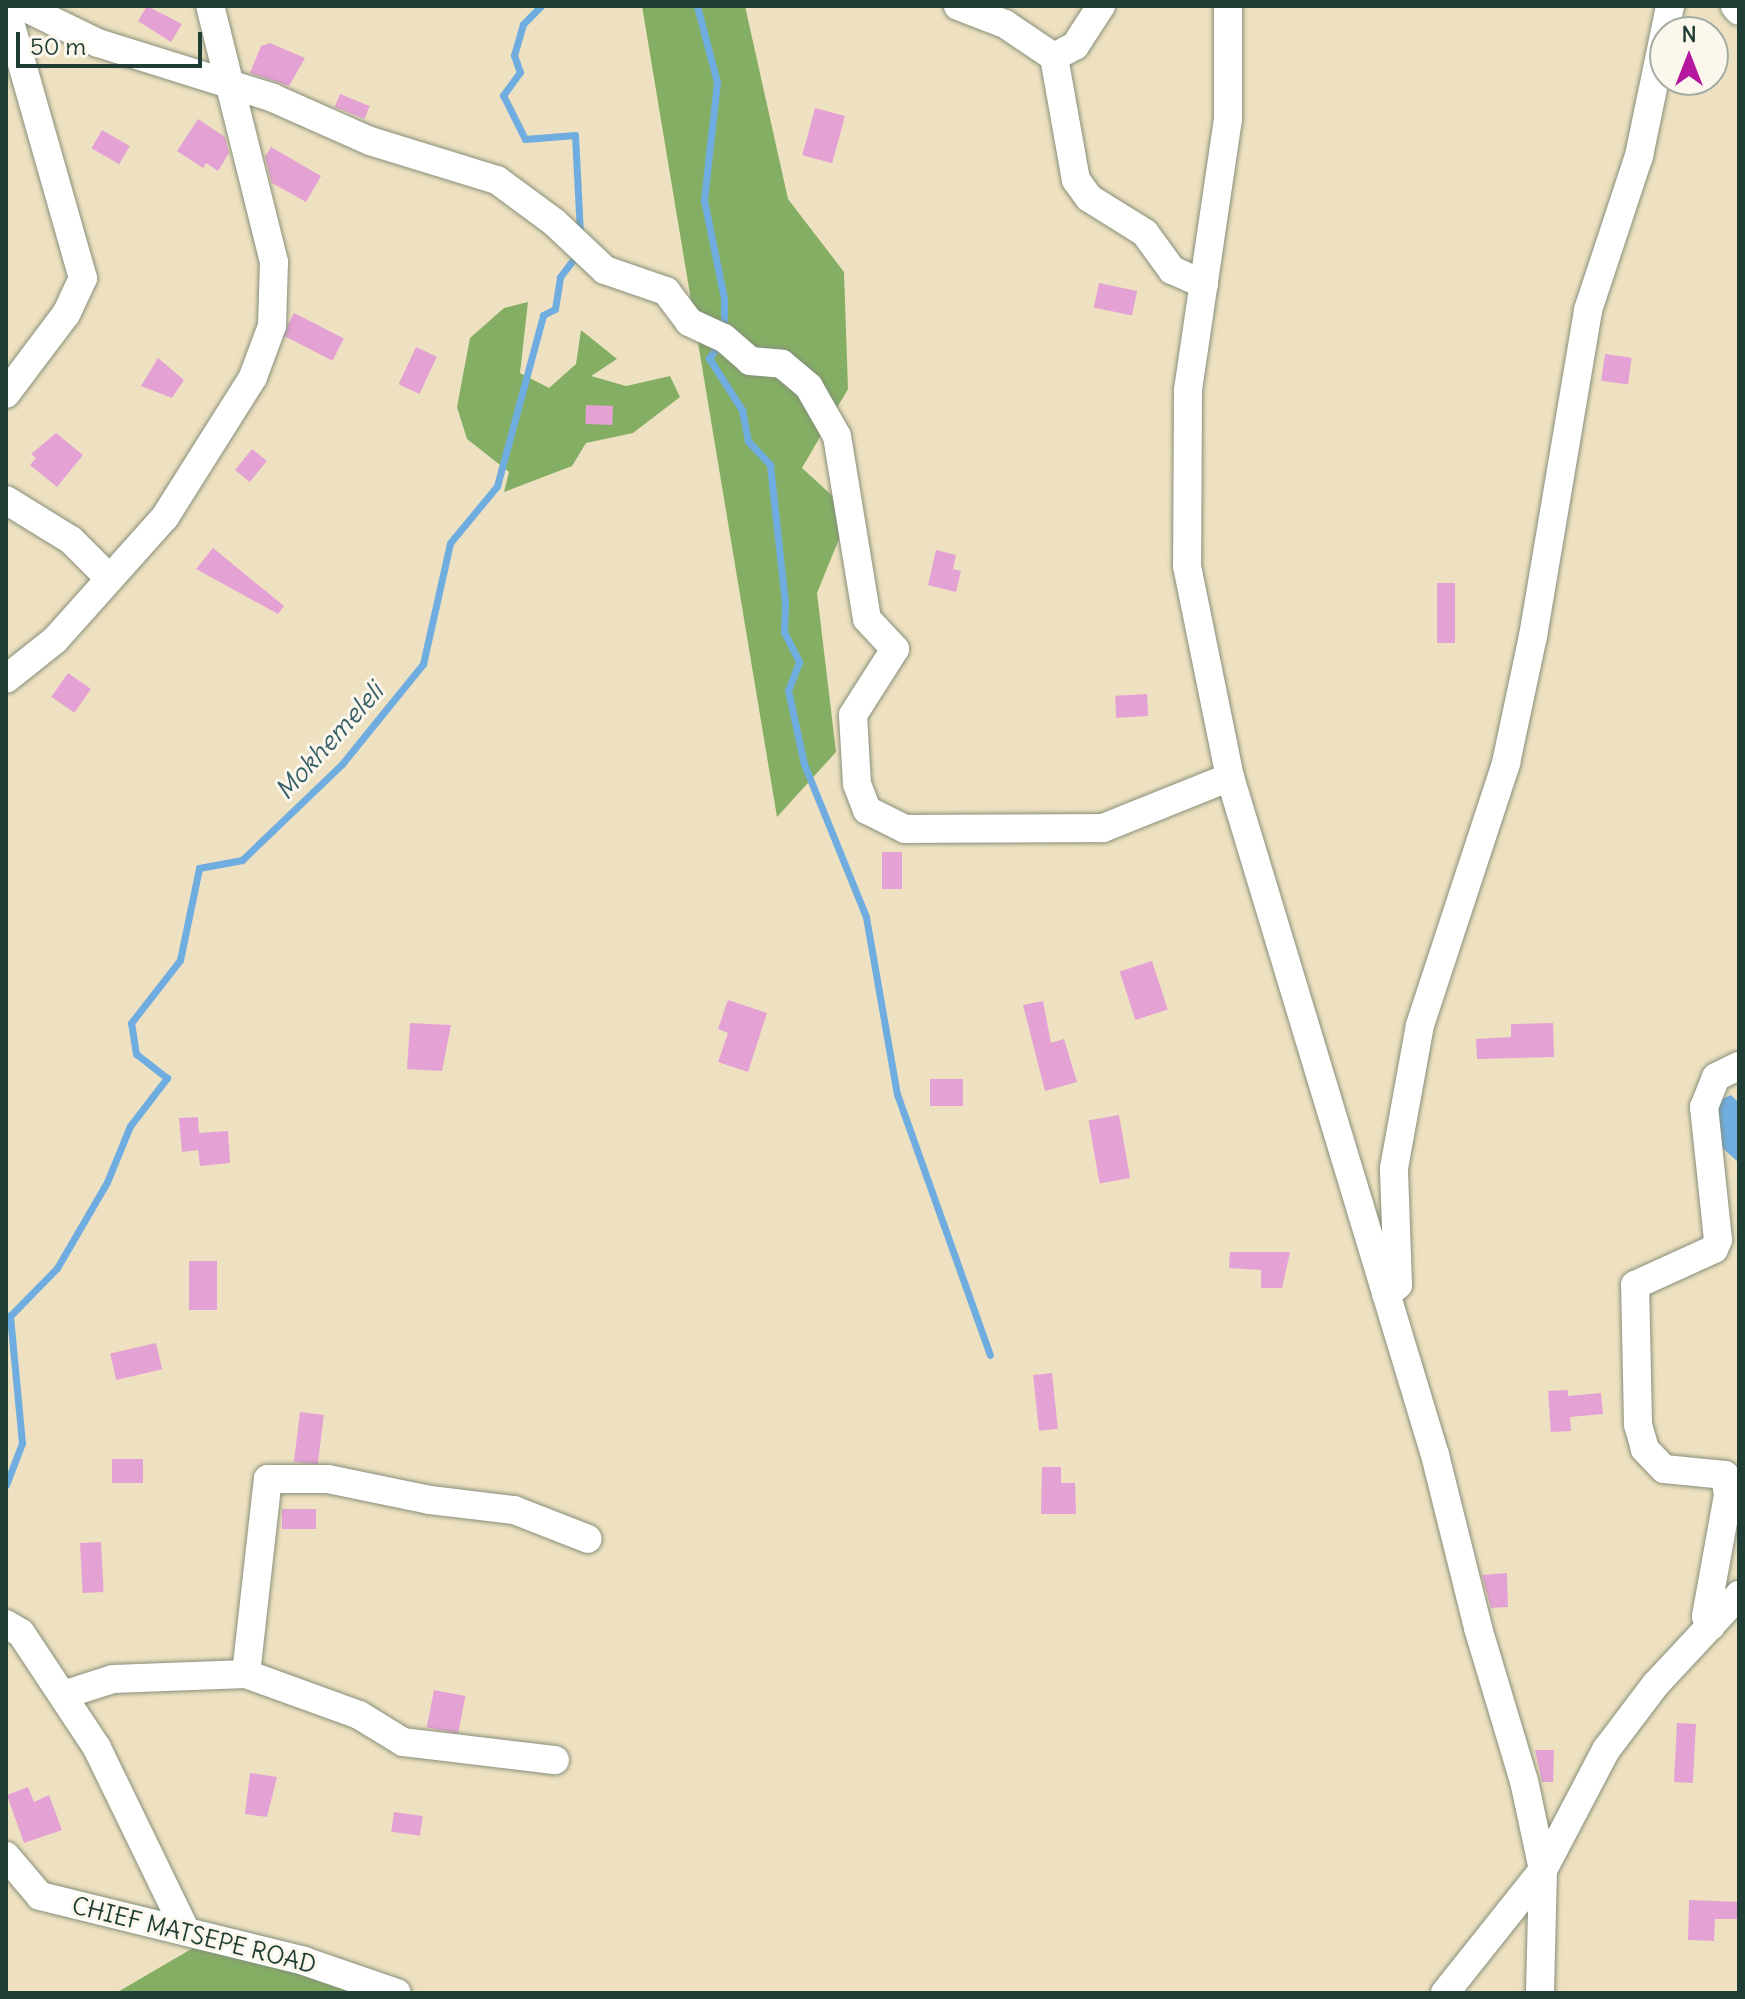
<!DOCTYPE html>
<style>
body{margin:0}
#map{position:relative;width:1745px;height:1999px;overflow:hidden;background:#eee1c1;font-family:Delius,sans-serif}
div>[style]{position:absolute}
[style*='--x']{left:calc(var(--x)*1px);top:calc(var(--y)*1px);width:calc(var(--w)*1px);rotate:calc(var(--a)*1deg)}
.forest>*{inset:0;background:#85ae65}
.water>*{inset:0;background:#6fade1}
.stream>*{height:7px;margin:-3.5px;padding:0 3.5px;transform-origin:3.5px;border-radius:3.5px;background:#6fade1}
.building>*{inset:0;background:#e4a2d4;transform-origin:0 0}
.roads{filter:drop-shadow(0 0 2px #868f7a) drop-shadow(0 0 2px #868f7a)}
.minor>*{height:28px;margin:-14px;padding:0 14px;transform-origin:14px;border-radius:14px;background:#fff}
span{translate:-50% -50%;white-space:nowrap;text-align:center;line-height:1.15;-webkit-text-stroke:6px #fbf7ec;paint-order:stroke}
.street-label{font-size:24px;color:#1f3d34}
.water-label{font-size:26px;color:#375f68;font-style:italic}
.frame{position:absolute;inset:0;border:8px solid #1f3d34;pointer-events:none}
.north{position:absolute;left:1649px;top:16px;width:80px;height:80px;box-sizing:border-box;background:#fbf7ec;border:2px solid #a3ada2;border-radius:50%;rotate:0deg;font-size:22px;font-weight:700;line-height:32px;text-align:center;color:#1f3d34}
.north::after{content:'';display:block;margin:auto;width:28px;height:36px;background:#b5179e;clip-path:polygon(50% 0,100% 100%,50% 72%,0 100%)}
.scale{position:absolute;left:16px;top:32px;width:186px;height:36px;box-sizing:border-box;border:4px solid #1f3d34;border-top:0;padding-left:10px;font-size:24px;line-height:28px;white-space:nowrap;color:#1f3d34;-webkit-text-stroke:6px #fbf7ec;paint-order:stroke}
</style>
<div id="map">
<div class="forest">
<div style="clip-path:polygon(642px 6px,745px 6px,788px 199px,844px 272px,848px 389px,802px 468px,850px 512px,817px 593px,836px 752px,777px 817px)"></div>
<div style="clip-path:polygon(528px 302px,520px 373px,549px 388px,576px 364px,581px 330px,617px 359px,591px 376px,626px 386px,670px 376px,680px 397px,633px 433px,586px 443px,572px 466px,504px 492px,509px 472px,467px 439px,457px 407px,470px 338px,504px 308px)"></div>
<div style="clip-path:polygon(205px 1941px,363px 1993px,116px 1993px)"></div>
</div>
<div class="water">
<div style="clip-path:polygon(1731px 1095px,1739px 1103px,1737px 1161px,1719px 1145px,1715px 1102px)"></div>
</div>
<div class="stream">
<div style="--x:541;--y:6;--w:25;--a:135"></div>
<div style="--x:523;--y:24;--w:32;--a:106"></div>
<div style="--x:514;--y:55;--w:18;--a:71"></div>
<div style="--x:520;--y:72;--w:29;--a:126"></div>
<div style="--x:503;--y:95;--w:49;--a:63.4"></div>
<div style="--x:525;--y:139;--w:50;--a:-4.6"></div>
<div style="--x:575;--y:135;--w:98;--a:87.1"></div>
<div style="--x:697;--y:6;--w:79;--a:75.3"></div>
<div style="--x:717;--y:82;--w:119;--a:96.3"></div>
<div style="--x:704;--y:200;--w:100;--a:78.5"></div>
<div style="--x:724;--y:298;--w:33;--a:90"></div>
<div style="--x:720;--y:343;--w:19;--a:126"></div>
<div style="--x:709;--y:358;--w:62;--a:57.6"></div>
<div style="--x:742;--y:410;--w:32;--a:79"></div>
<div style="--x:748;--y:441;--w:33;--a:47"></div>
<div style="--x:770;--y:465;--w:139;--a:83.8"></div>
<div style="--x:785;--y:603;--w:29;--a:92"></div>
<div style="--x:784;--y:632;--w:34;--a:63"></div>
<div style="--x:799;--y:662;--w:30;--a:111"></div>
<div style="--x:788;--y:690;--w:76;--a:77.8"></div>
<div style="--x:804;--y:764;--w:165;--a:67.9"></div>
<div style="--x:866;--y:917;--w:180;--a:80.1"></div>
<div style="--x:897;--y:1094;--w:277;--a:70.4"></div>
<div style="--x:6;--y:1485;--w:45;--a:-69.1"></div>
<div style="--x:22;--y:1443;--w:128;--a:-95.4"></div>
<div style="--x:10;--y:1316;--w:67;--a:-45.6"></div>
<div style="--x:57;--y:1268;--w:99;--a:-59.8"></div>
<div style="--x:107;--y:1182;--w:61;--a:-67.7"></div>
<div style="--x:130;--y:1126;--w:61;--a:-52.4"></div>
<div style="--x:167;--y:1078;--w:39;--a:-142"></div>
<div style="--x:136;--y:1054;--w:31;--a:-99"></div>
<div style="--x:131;--y:1023;--w:80;--a:-52.1"></div>
<div style="--x:180;--y:960;--w:94;--a:-78.3"></div>
<div style="--x:199;--y:868;--w:44;--a:-10.5"></div>
<div style="--x:242;--y:860;--w:139;--a:-43.8"></div>
<div style="--x:342;--y:764;--w:129;--a:-51"></div>
<div style="--x:423;--y:664;--w:124;--a:-77.4"></div>
<div style="--x:450;--y:543;--w:74;--a:-50.5"></div>
<div style="--x:497;--y:486;--w:177;--a:-74.9"></div>
<div style="--x:543;--y:315;--w:13;--a:-27"></div>
<div style="--x:555;--y:309;--w:32;--a:-81"></div>
<div style="--x:560;--y:277;--w:30;--a:-53"></div>
</div>
<div class="building">
<div style="clip-path:polygon(147px 6px,182px 24px,171px 42px,138px 21px)"></div>
<div style="clip-path:polygon(270px 43px,305px 58px,289px 86px,250px 73px,261px 46px)"></div>
<div style="left:340px;top:94px;width:32px;height:14px;rotate:22deg"></div>
<div style="left:815px;top:108px;width:31px;height:49px;rotate:15deg"></div>
<div style="clip-path:polygon(198px 119px,225px 137px,229px 153px,218px 171px,206px 163px,203px 168px,177px 151px)"></div>
<div style="left:102px;top:130px;width:32px;height:21px;rotate:30deg"></div>
<div style="clip-path:polygon(271px 147px,321px 176px,306px 202px,272px 183px,265px 157px)"></div>
<div style="left:1099px;top:283px;width:39px;height:25px;rotate:12deg"></div>
<div style="left:294px;top:313px;width:56px;height:25px;rotate:27deg"></div>
<div style="left:416px;top:347px;width:23px;height:41px;rotate:25deg"></div>
<div style="left:1605px;top:354px;width:27px;height:27px;rotate:8deg"></div>
<div style="clip-path:polygon(158px 358px,184px 380px,172px 398px,141px 386px)"></div>
<div style="left:586px;top:405px;width:27px;height:19px;rotate:2deg"></div>
<div style="clip-path:polygon(56px 433px,83px 455px,57px 487px,30px 465px,36px 458px,31px 454px)"></div>
<div style="left:252px;top:449px;width:19px;height:27px;rotate:39deg"></div>
<div style="clip-path:polygon(213px 548px,284px 606px,278px 614px,196px 569px)"></div>
<div style="clip-path:polygon(936px 550px,956px 555px,953px 569px,961px 571px,956px 592px,928px 585px)"></div>
<div style="left:1437px;top:583px;width:18px;height:60px"></div>
<div style="left:68px;top:673px;width:28px;height:29px;rotate:35deg"></div>
<div style="left:1147px;top:694px;width:22px;height:32px;rotate:87deg"></div>
<div style="left:882px;top:852px;width:20px;height:37px"></div>
<div style="left:1152px;top:961px;width:51px;height:34px;rotate:72deg"></div>
<div style="clip-path:polygon(728px 1000px,767px 1013px,748px 1072px,718px 1062px,728px 1033px,718px 1029px)"></div>
<div style="clip-path:polygon(1043px 1001px,1051px 1043px,1064px 1039px,1077px 1082px,1045px 1091px,1023px 1005px)"></div>
<div style="clip-path:polygon(410px 1023px,451px 1025px,442px 1071px,407px 1069px)"></div>
<div style="clip-path:polygon(1553px 1023px,1554px 1057px,1477px 1059px,1476px 1039px,1511px 1037px,1511px 1024px)"></div>
<div style="left:930px;top:1079px;width:33px;height:27px"></div>
<div style="left:1119px;top:1115px;width:64px;height:31px;rotate:80deg"></div>
<div style="clip-path:polygon(198px 1117px,199px 1133px,228px 1131px,230px 1163px,200px 1166px,198px 1150px,182px 1152px,179px 1118px)"></div>
<div style="clip-path:polygon(1230px 1252px,1290px 1252px,1282px 1288px,1261px 1288px,1261px 1270px,1229px 1268px)"></div>
<div style="left:189px;top:1261px;width:28px;height:49px"></div>
<div style="left:156px;top:1343px;width:27px;height:47px;rotate:77deg"></div>
<div style="left:1052px;top:1373px;width:56px;height:19px;rotate:84deg"></div>
<div style="clip-path:polygon(1568px 1390px,1568px 1396px,1601px 1393px,1603px 1414px,1570px 1417px,1571px 1431px,1551px 1432px,1548px 1391px)"></div>
<div style="left:300px;top:1412px;width:24px;height:50px;rotate:7deg"></div>
<div style="left:112px;top:1459px;width:31px;height:24px"></div>
<div style="clip-path:polygon(1042px 1467px,1061px 1467px,1061px 1483px,1075px 1483px,1076px 1514px,1041px 1514px)"></div>
<div style="left:282px;top:1509px;width:34px;height:20px"></div>
<div style="left:101px;top:1542px;width:50px;height:21px;rotate:87deg"></div>
<div style="clip-path:polygon(1507px 1573px,1508px 1607px,1491px 1608px,1482px 1575px)"></div>
<div style="left:434px;top:1690px;width:32px;height:38px;rotate:11deg"></div>
<div style="left:1677px;top:1723px;width:19px;height:59px;rotate:3deg"></div>
<div style="clip-path:polygon(1535px 1750px,1554px 1750px,1553px 1782px,1542px 1782px)"></div>
<div style="clip-path:polygon(250px 1773px,277px 1777px,267px 1817px,245px 1814px)"></div>
<div style="clip-path:polygon(28px 1787px,34px 1802px,49px 1795px,62px 1830px,24px 1843px,7px 1795px)"></div>
<div style="left:394px;top:1812px;width:29px;height:20px;rotate:8deg"></div>
<div style="clip-path:polygon(1689px 1900px,1739px 1902px,1739px 1919px,1715px 1919px,1714px 1941px,1688px 1940px)"></div>
</div>
<div class="roads">
<div class="minor">
<div style="--x:22;--y:6;--w:85;--a:26"></div>
<div style="--x:98;--y:43;--w:183;--a:17.4"></div>
<div style="--x:273;--y:98;--w:106;--a:23.9"></div>
<div style="--x:370;--y:141;--w:133;--a:17.1"></div>
<div style="--x:497;--y:180;--w:71;--a:36.4"></div>
<div style="--x:554;--y:222;--w:70;--a:43.3"></div>
<div style="--x:605;--y:270;--w:65;--a:19"></div>
<div style="--x:666;--y:291;--w:39;--a:53"></div>
<div style="--x:689;--y:322;--w:38;--a:25"></div>
<div style="--x:724;--y:338;--w:35;--a:41"></div>
<div style="--x:750;--y:361;--w:32;--a:5"></div>
<div style="--x:782;--y:364;--w:35;--a:40"></div>
<div style="--x:809;--y:387;--w:56;--a:60.3"></div>
<div style="--x:837;--y:436;--w:185;--a:80.7"></div>
<div style="--x:867;--y:619;--w:41;--a:47"></div>
<div style="--x:895;--y:649;--w:78;--a:122.5"></div>
<div style="--x:853;--y:715;--w:69;--a:86.7"></div>
<div style="--x:857;--y:784;--w:28;--a:69"></div>
<div style="--x:867;--y:810;--w:42;--a:26.6"></div>
<div style="--x:905;--y:829;--w:198;--a:-0.3"></div>
<div style="--x:1103;--y:828;--w:137;--a:-21.9"></div>
<div style="--x:958;--y:6;--w:50;--a:21"></div>
<div style="--x:1005;--y:24;--w:59;--a:34"></div>
<div style="--x:1054;--y:57;--w:125;--a:79.9"></div>
<div style="--x:1076;--y:180;--w:22;--a:54"></div>
<div style="--x:1089;--y:198;--w:66;--a:32"></div>
<div style="--x:1145;--y:233;--w:46;--a:53.9"></div>
<div style="--x:1172;--y:270;--w:35;--a:24"></div>
<div style="--x:1228;--y:6;--w:113;--a:90"></div>
<div style="--x:1228;--y:119;--w:275;--a:98.4"></div>
<div style="--x:1188;--y:391;--w:175;--a:90.3"></div>
<div style="--x:1187;--y:566;--w:215;--a:78.5"></div>
<div style="--x:1230;--y:777;--w:708;--a:73.18"></div>
<div style="--x:1435;--y:1455;--w:178;--a:76"></div>
<div style="--x:1478;--y:1628;--w:160;--a:73.3"></div>
<div style="--x:1524;--y:1781;--w:91;--a:77.9"></div>
<div style="--x:1543;--y:1870;--w:123;--a:91.4"></div>
<div style="--x:1735;--y:6;--w:6;--a:51"></div>
<div style="--x:6;--y:8;--w:281;--a:74.1"></div>
<div style="--x:83;--y:278;--w:40;--a:115"></div>
<div style="--x:66;--y:314;--w:100;--a:126.9"></div>
<div style="--x:1054;--y:57;--w:24;--a:-28"></div>
<div style="--x:1075;--y:46;--w:48;--a:-57"></div>
<div style="--x:6;--y:500;--w:76;--a:31.6"></div>
<div style="--x:71;--y:540;--w:52;--a:45"></div>
<div style="--x:6;--y:679;--w:63;--a:-38.5"></div>
<div style="--x:55;--y:640;--w:165;--a:-48.2"></div>
<div style="--x:165;--y:517;--w:165;--a:-57.8"></div>
<div style="--x:253;--y:377;--w:54;--a:-69.6"></div>
<div style="--x:272;--y:326;--w:64;--a:-88.2"></div>
<div style="--x:274;--y:262;--w:264;--a:-104"></div>
<div style="--x:1386;--y:1294;--w:15;--a:-37"></div>
<div style="--x:1398;--y:1285;--w:117;--a:-92"></div>
<div style="--x:1394;--y:1168;--w:145;--a:-79.7"></div>
<div style="--x:1420;--y:1025;--w:276;--a:-71.8"></div>
<div style="--x:1506;--y:763;--w:130;--a:-78"></div>
<div style="--x:1533;--y:636;--w:331;--a:-80.4"></div>
<div style="--x:1588;--y:310;--w:162;--a:-71.7"></div>
<div style="--x:1639;--y:156;--w:153;--a:-78.3"></div>
<div style="--x:6;--y:1624;--w:17;--a:31"></div>
<div style="--x:21;--y:1633;--w:138;--a:56.5"></div>
<div style="--x:97;--y:1748;--w:203;--a:64.1"></div>
<div style="--x:1711;--y:1626;--w:11;--a:-117"></div>
<div style="--x:1706;--y:1616;--w:123;--a:-79.7"></div>
<div style="--x:1728;--y:1495;--w:20;--a:-99"></div>
<div style="--x:1725;--y:1475;--w:61;--a:-174.4"></div>
<div style="--x:1664;--y:1469;--w:28;--a:-134"></div>
<div style="--x:1645;--y:1449;--w:26;--a:-106"></div>
<div style="--x:1638;--y:1424;--w:139;--a:-91.2"></div>
<div style="--x:1635;--y:1285;--w:87;--a:-24.5"></div>
<div style="--x:1714;--y:1249;--w:10;--a:-66"></div>
<div style="--x:1718;--y:1240;--w:134;--a:-96"></div>
<div style="--x:1704;--y:1107;--w:32;--a:-68"></div>
<div style="--x:1716;--y:1077;--w:25;--a:-26"></div>
<div style="--x:246;--y:1674;--w:196;--a:-83.6"></div>
<div style="--x:268;--y:1479;--w:60;--a:0"></div>
<div style="--x:328;--y:1479;--w:104;--a:11.6"></div>
<div style="--x:430;--y:1500;--w:85;--a:6.8"></div>
<div style="--x:514;--y:1510;--w:79;--a:21.4"></div>
<div style="--x:63;--y:1695;--w:52;--a:-17.7"></div>
<div style="--x:113;--y:1679;--w:133;--a:-2.2"></div>
<div style="--x:246;--y:1674;--w:120;--a:19.9"></div>
<div style="--x:359;--y:1715;--w:52;--a:31.5"></div>
<div style="--x:403;--y:1742;--w:153;--a:6.8"></div>
<div style="--x:6;--y:1856;--w:52;--a:49.6"></div>
<div style="--x:40;--y:1896;--w:272;--a:13.8"></div>
<div style="--x:304;--y:1961;--w:98;--a:19"></div>
<div style="--x:1445;--y:1993;--w:157;--a:-51.5"></div>
<div style="--x:1543;--y:1870;--w:136;--a:-62.3"></div>
<div style="--x:1606;--y:1750;--w:83;--a:-52.9"></div>
<div style="--x:1656;--y:1684;--w:122;--a:-47"></div>
</div>
</div>
<div class="street-label">
<span style="left:194px;top:1935px;rotate:14deg">CHIEF MATSEPE ROAD</span>
</div>
<div class="water-label">
<span style="left:329px;top:741px;rotate:-48deg">Mokhemeleli</span>
</div>
<div class="frame"></div>
<div class="north">N</div>
<div class="scale">50 m</div>
</div>
